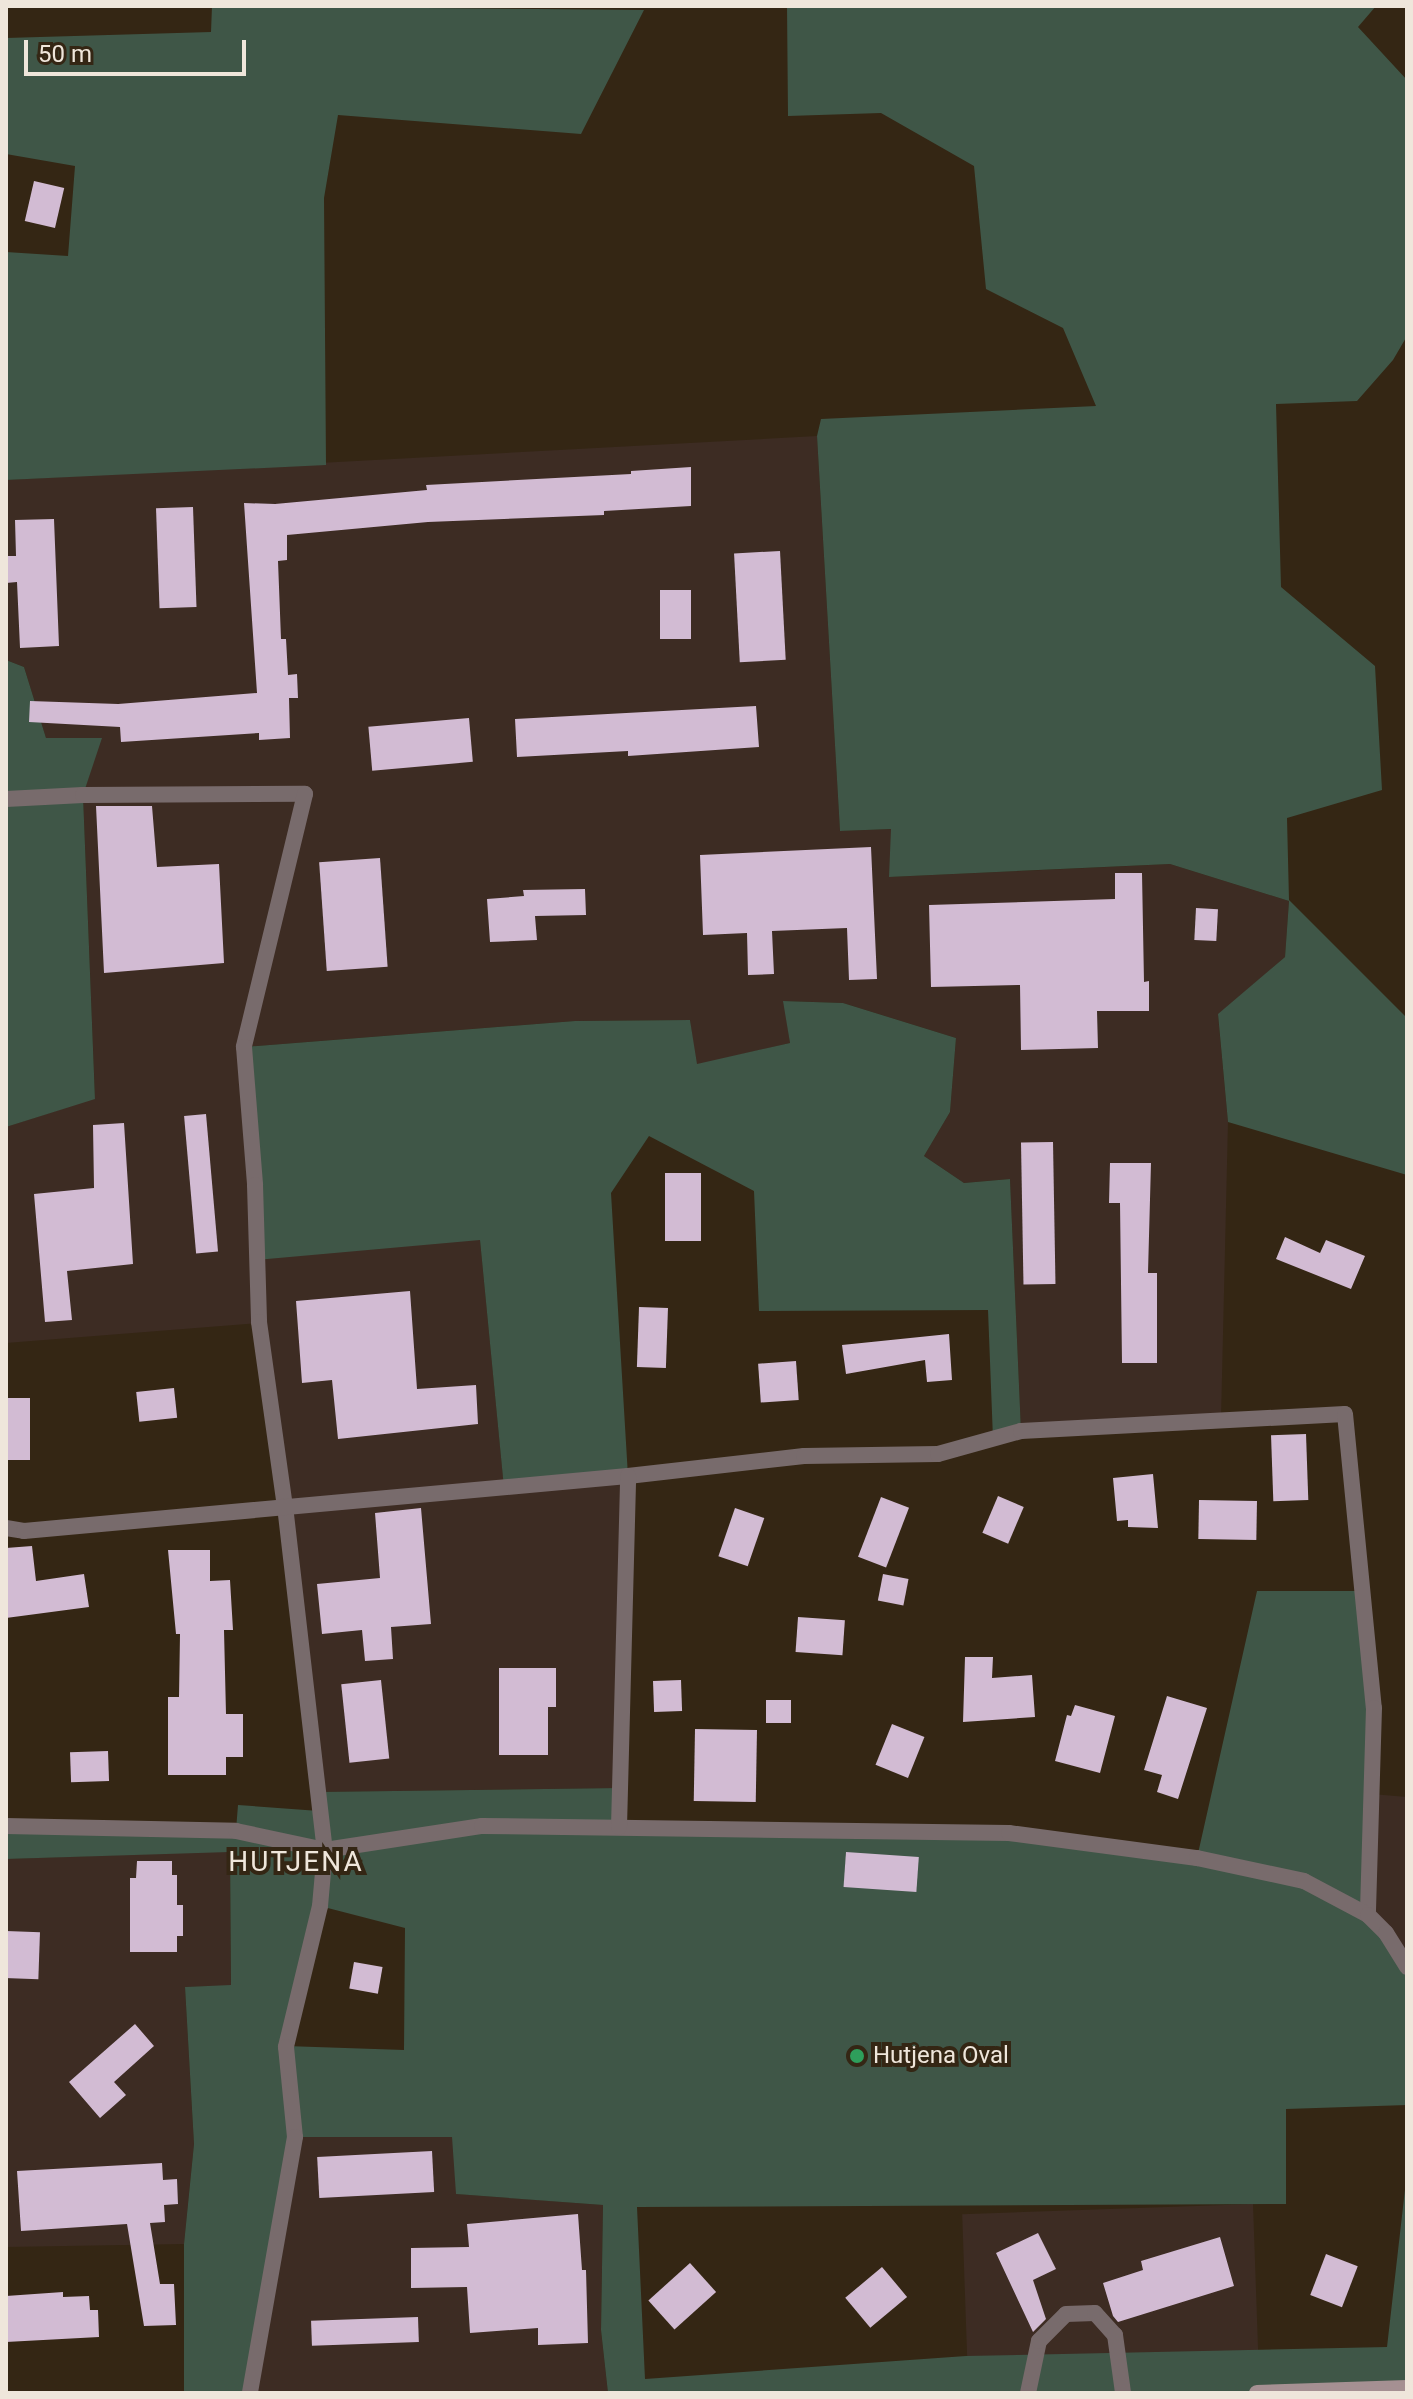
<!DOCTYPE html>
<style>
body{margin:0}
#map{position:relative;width:1413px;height:2399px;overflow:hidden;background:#342614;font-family:Roboto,sans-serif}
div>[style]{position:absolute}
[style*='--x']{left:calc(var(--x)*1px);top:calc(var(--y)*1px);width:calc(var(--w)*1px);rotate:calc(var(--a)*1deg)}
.commercial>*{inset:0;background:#3d2c23;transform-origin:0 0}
.green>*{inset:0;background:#3f5647}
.building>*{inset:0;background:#d2bbd3;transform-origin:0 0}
.service>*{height:16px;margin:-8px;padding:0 8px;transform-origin:8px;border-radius:8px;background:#786b6c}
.minor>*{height:16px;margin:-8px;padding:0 8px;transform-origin:8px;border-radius:8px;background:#786b6c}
.secondary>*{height:16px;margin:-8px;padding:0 8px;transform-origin:8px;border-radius:8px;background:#a59092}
.dots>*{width:22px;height:22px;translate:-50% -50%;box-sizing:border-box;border:4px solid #342614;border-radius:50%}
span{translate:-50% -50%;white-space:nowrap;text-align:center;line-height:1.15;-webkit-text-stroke:8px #342614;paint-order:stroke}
.poi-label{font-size:24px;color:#efe6db}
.left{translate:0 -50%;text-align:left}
.quarter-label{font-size:28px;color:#efe6db;letter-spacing:2px}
.frame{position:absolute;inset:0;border:8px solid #efe6db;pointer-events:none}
.scale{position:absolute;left:24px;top:40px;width:222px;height:36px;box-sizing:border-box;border:4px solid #efe6db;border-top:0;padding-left:10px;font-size:24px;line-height:28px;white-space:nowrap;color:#efe6db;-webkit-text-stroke:6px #342614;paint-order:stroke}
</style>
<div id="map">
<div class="commercial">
<div style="clip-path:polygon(817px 436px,840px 831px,892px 829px,890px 877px,1170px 864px,1289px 901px,1285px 957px,1218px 1015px,1228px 1122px,1221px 1419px,1021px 1431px,1010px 1179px,964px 1183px,924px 1156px,950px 1112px,956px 1038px,843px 1003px,784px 1001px,790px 1043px,696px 1065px,690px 1020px,575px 1021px,244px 1047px,480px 1240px,504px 1487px,628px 1476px,620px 1788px,318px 1792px,259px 1323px,6px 1343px,6px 1127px,95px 1098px,83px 795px,101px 738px,46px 738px,24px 667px,6px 660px,6px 480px)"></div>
<div style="clip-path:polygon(1372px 1794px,1407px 1797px,1407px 1967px,1368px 1915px)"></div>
<div style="clip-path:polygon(230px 1851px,231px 1986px,185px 1987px,194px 2144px,184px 2244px,6px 2247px,6px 1859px)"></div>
<div style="clip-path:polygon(295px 2137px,453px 2137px,457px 2194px,603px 2205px,601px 2330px,608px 2393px,250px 2393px)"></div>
<div style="left:1253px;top:2204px;width:147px;height:291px;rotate:88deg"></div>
</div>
<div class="green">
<div style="clip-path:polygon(212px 6px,644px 10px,581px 134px,338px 115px,324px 198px,326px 465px,6px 480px,6px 252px,68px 256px,75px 166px,6px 154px,6px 38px,211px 32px)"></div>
<div style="clip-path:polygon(787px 6px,1376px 6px,1358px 27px,1407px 80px,1407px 336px,1393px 360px,1357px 401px,1276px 404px,1281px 587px,1375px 666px,1382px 790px,1287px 818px,1289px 900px,1407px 1018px,1407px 1175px,1228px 1122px,1218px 1014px,1285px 957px,1289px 901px,1170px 864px,889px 877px,891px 829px,840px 831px,817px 436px,821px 419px,1096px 406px,1063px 328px,986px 289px,974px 166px,881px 113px,788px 116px)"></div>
<div style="clip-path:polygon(6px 660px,24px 667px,46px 738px,102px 738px,83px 795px,95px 1099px,6px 1127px)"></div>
<div style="clip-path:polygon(783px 1001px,843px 1003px,956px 1038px,950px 1112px,924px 1156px,964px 1183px,1010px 1179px,1021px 1431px,993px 1439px,988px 1310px,759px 1311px,754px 1191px,649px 1136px,611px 1193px,628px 1476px,504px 1488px,480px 1240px,256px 1260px,244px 1047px,575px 1021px,690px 1020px,697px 1064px,790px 1043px)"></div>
<div style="clip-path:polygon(evenodd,1257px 1591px,1363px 1591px,1374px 1708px,1368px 1914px,1407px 1967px,1407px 2105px,1286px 2109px,1286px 2204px,637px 2207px,645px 2379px,966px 2356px,1387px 2347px,1407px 2172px,1407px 2388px,1257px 2393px,608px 2393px,601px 2330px,603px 2205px,456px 2194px,452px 2137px,295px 2137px,250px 2393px,184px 2393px,184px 2244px,194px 2144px,185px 1987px,231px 1985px,230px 1852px,6px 1859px,6px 1826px,236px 1830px,238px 1805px,319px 1811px,318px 1792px,620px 1788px,619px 1827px,1009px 1833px,1197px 1858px,1257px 1591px,320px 1906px,405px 1928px,404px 2050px,286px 2046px,320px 1906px)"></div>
</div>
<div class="building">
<div style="left:34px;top:181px;width:31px;height:41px;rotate:13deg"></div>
<div style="clip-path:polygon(691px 467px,691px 506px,604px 511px,604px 515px,428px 522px,287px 535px,287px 560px,278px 561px,281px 639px,286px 639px,288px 675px,297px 674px,298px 698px,289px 698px,290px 738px,259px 740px,259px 733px,121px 742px,120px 727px,29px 722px,30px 701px,118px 704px,257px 693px,244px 503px,275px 504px,427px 490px,426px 485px,631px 474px,631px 471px)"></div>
<div style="left:193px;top:507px;width:100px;height:37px;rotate:88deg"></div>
<div style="clip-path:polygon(54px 519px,59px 646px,20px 648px,17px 582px,6px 583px,6px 556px,16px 556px,15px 520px)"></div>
<div style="left:780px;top:551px;width:109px;height:46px;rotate:87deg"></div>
<div style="left:660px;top:590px;width:31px;height:49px"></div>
<div style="clip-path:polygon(756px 706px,759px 747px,628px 756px,628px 751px,517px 757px,515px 719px)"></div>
<div style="left:469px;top:718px;width:44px;height:101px;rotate:85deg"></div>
<div style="clip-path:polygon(96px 806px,152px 806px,157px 867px,219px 864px,224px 963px,104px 973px)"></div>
<div style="clip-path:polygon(871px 847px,877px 979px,849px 980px,847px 928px,772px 931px,774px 974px,748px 975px,747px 933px,703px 935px,700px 855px)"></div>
<div style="left:380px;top:858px;width:109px;height:61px;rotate:86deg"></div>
<div style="clip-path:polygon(1115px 873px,1142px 873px,1144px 982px,1149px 981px,1149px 1011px,1097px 1011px,1098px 1048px,1021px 1050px,1020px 985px,931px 987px,929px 905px,1115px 899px)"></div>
<div style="clip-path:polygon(585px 889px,586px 915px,535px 916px,537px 940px,490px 942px,487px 899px,524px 896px,523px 890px)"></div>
<div style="left:1196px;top:908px;width:22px;height:32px;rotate:3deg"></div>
<div style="left:206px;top:1114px;width:138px;height:22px;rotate:85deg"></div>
<div style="clip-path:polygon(124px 1123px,133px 1264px,67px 1271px,72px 1320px,45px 1322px,34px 1194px,94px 1188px,93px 1125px)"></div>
<div style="left:1053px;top:1142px;width:142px;height:32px;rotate:89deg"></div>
<div style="clip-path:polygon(1110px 1163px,1151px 1163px,1148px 1273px,1157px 1273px,1157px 1363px,1122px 1363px,1120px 1203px,1109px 1203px)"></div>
<div style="left:665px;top:1173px;width:36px;height:68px"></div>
<div style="clip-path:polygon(1285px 1237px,1320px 1253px,1326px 1240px,1365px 1256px,1351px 1289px,1276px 1259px)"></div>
<div style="clip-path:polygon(410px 1291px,417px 1389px,476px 1385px,478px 1424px,338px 1439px,332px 1380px,302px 1383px,296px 1301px)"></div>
<div style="left:639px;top:1307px;width:29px;height:60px;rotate:2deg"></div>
<div style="clip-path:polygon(949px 1334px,952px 1380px,927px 1382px,925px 1360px,846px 1374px,842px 1345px)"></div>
<div style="left:796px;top:1361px;width:39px;height:38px;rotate:86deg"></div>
<div style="left:174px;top:1388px;width:30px;height:38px;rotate:84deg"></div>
<div style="left:6px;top:1398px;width:24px;height:62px"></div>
<div style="left:1306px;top:1434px;width:66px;height:35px;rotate:88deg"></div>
<div style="clip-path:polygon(1153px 1474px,1158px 1528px,1128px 1527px,1128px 1520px,1117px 1521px,1113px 1478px)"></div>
<div style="left:998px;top:1496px;width:28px;height:40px;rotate:23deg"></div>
<div style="left:881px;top:1497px;width:30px;height:64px;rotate:21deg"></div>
<div style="left:1199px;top:1500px;width:58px;height:39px;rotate:1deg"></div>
<div style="clip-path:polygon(421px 1508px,431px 1624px,391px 1627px,393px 1659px,365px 1661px,362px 1630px,322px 1634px,317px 1584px,380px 1578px,375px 1513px)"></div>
<div style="left:735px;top:1508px;width:31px;height:51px;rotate:19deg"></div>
<div style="clip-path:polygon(32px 1546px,36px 1581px,84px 1574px,89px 1607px,6px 1618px,6px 1548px)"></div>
<div style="clip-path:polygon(168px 1550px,210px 1550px,210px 1581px,230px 1580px,233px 1630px,224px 1630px,226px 1714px,243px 1714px,243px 1757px,226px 1757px,226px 1775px,168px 1775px,168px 1697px,179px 1697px,180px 1634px,176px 1634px)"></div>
<div style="left:883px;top:1574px;width:26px;height:27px;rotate:11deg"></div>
<div style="left:798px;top:1617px;width:47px;height:35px;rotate:4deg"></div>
<div style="clip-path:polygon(965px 1657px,993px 1657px,992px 1678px,1032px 1675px,1035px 1717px,963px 1722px)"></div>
<div style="clip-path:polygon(499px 1668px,556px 1668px,556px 1707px,548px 1707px,548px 1755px,499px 1755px)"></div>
<div style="left:381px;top:1680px;width:79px;height:40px;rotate:84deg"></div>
<div style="left:681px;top:1680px;width:31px;height:28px;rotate:88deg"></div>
<div style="clip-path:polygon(1167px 1696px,1207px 1708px,1178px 1799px,1157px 1792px,1162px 1775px,1144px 1770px)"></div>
<div style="left:766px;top:1700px;width:25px;height:23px"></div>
<div style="clip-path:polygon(1075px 1705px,1115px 1716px,1100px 1773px,1055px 1761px,1067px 1715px,1071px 1716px)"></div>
<div style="left:892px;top:1724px;width:35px;height:44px;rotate:22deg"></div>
<div style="left:695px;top:1729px;width:62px;height:72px;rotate:1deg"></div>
<div style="left:108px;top:1751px;width:30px;height:38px;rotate:88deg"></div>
<div style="left:846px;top:1852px;width:73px;height:35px;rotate:4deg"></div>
<div style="clip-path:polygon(137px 1861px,172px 1861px,172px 1875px,177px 1875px,177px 1905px,183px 1905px,183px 1936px,177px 1936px,177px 1952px,130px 1952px,130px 1878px,136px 1878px)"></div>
<div style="left:6px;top:1931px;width:34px;height:47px;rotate:2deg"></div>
<div style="left:354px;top:1962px;width:29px;height:27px;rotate:10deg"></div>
<div style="clip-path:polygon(135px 2024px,154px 2046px,114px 2082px,126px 2095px,100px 2118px,69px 2082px)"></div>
<div style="left:432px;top:2151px;width:41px;height:115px;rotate:87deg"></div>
<div style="clip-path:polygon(162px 2163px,163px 2180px,177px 2179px,178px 2204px,164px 2205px,165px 2222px,150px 2223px,160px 2284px,174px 2284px,176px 2325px,144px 2326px,127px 2224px,21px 2231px,17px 2171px)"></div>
<div style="clip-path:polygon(578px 2214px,582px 2270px,586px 2270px,588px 2343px,538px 2345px,538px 2328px,470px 2333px,467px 2287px,411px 2288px,411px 2248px,469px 2247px,467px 2224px)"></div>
<div style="clip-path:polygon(1038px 2233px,1056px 2269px,1033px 2280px,1046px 2319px,1033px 2332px,996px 2253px)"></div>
<div style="clip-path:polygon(1220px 2237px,1234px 2286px,1118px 2322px,1113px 2316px,1103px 2283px,1143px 2270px,1141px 2261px)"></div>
<div style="left:1326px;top:2254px;width:34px;height:44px;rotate:21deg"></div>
<div style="left:690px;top:2263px;width:39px;height:56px;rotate:48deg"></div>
<div style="left:882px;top:2267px;width:39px;height:48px;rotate:50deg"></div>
<div style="clip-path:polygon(63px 2292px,63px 2297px,89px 2296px,90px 2310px,98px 2310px,99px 2337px,6px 2342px,6px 2296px)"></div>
<div style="left:418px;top:2317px;width:25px;height:107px;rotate:88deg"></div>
</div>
<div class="service">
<div style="--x:1028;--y:2393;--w:53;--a:-78.1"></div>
<div style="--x:1039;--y:2341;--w:38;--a:-45"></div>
<div style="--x:1066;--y:2314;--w:29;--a:-2"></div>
<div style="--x:1095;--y:2313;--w:30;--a:48"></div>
<div style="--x:1115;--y:2335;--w:59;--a:82.1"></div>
</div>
<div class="minor">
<div style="--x:6;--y:799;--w:77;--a:-3"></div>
<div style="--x:83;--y:795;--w:222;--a:-0.3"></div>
<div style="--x:305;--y:794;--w:260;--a:103.6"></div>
<div style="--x:244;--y:1047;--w:138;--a:85.4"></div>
<div style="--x:255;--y:1185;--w:137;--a:88.3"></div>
<div style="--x:259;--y:1322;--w:186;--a:82"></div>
<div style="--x:285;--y:1506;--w:346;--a:83.4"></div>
<div style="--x:325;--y:1850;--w:56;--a:95.1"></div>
<div style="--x:320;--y:1906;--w:145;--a:103.6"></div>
<div style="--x:286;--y:2047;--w:90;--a:84.3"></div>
<div style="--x:295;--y:2137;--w:260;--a:100"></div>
<div style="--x:6;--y:1528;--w:18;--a:9"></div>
<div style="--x:24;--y:1531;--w:606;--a:-5.2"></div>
<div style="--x:628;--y:1476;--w:177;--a:-6.5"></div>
<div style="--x:804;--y:1456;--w:134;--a:-0.9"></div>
<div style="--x:938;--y:1454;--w:86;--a:-15.5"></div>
<div style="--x:1021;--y:1431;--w:324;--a:-3"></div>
<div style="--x:1345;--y:1414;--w:295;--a:84.4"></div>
<div style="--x:1374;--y:1708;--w:207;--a:91.7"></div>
<div style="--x:6;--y:1826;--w:230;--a:1.2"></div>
<div style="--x:236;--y:1831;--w:91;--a:12.1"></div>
<div style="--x:325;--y:1850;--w:159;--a:-8.7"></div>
<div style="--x:482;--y:1826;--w:527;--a:0.76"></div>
<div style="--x:1009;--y:1833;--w:190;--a:7.6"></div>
<div style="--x:1197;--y:1858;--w:109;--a:12.1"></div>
<div style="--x:1304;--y:1881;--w:72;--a:28"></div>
<div style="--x:1368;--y:1915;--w:25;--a:45"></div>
<div style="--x:1386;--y:1933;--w:40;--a:58"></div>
<div style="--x:619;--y:1827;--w:351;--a:-88.5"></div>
</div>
<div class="secondary">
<div style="--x:1257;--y:2393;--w:150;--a:-1.9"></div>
</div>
<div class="dots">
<div style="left:857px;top:2056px;background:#2e9e5b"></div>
</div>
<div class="poi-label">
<span class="left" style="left:873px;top:2056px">Hutjena Oval</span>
</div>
<div class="quarter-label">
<span style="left:296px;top:1862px">HUTJENA</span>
</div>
<div class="frame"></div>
<div class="scale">50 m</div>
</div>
